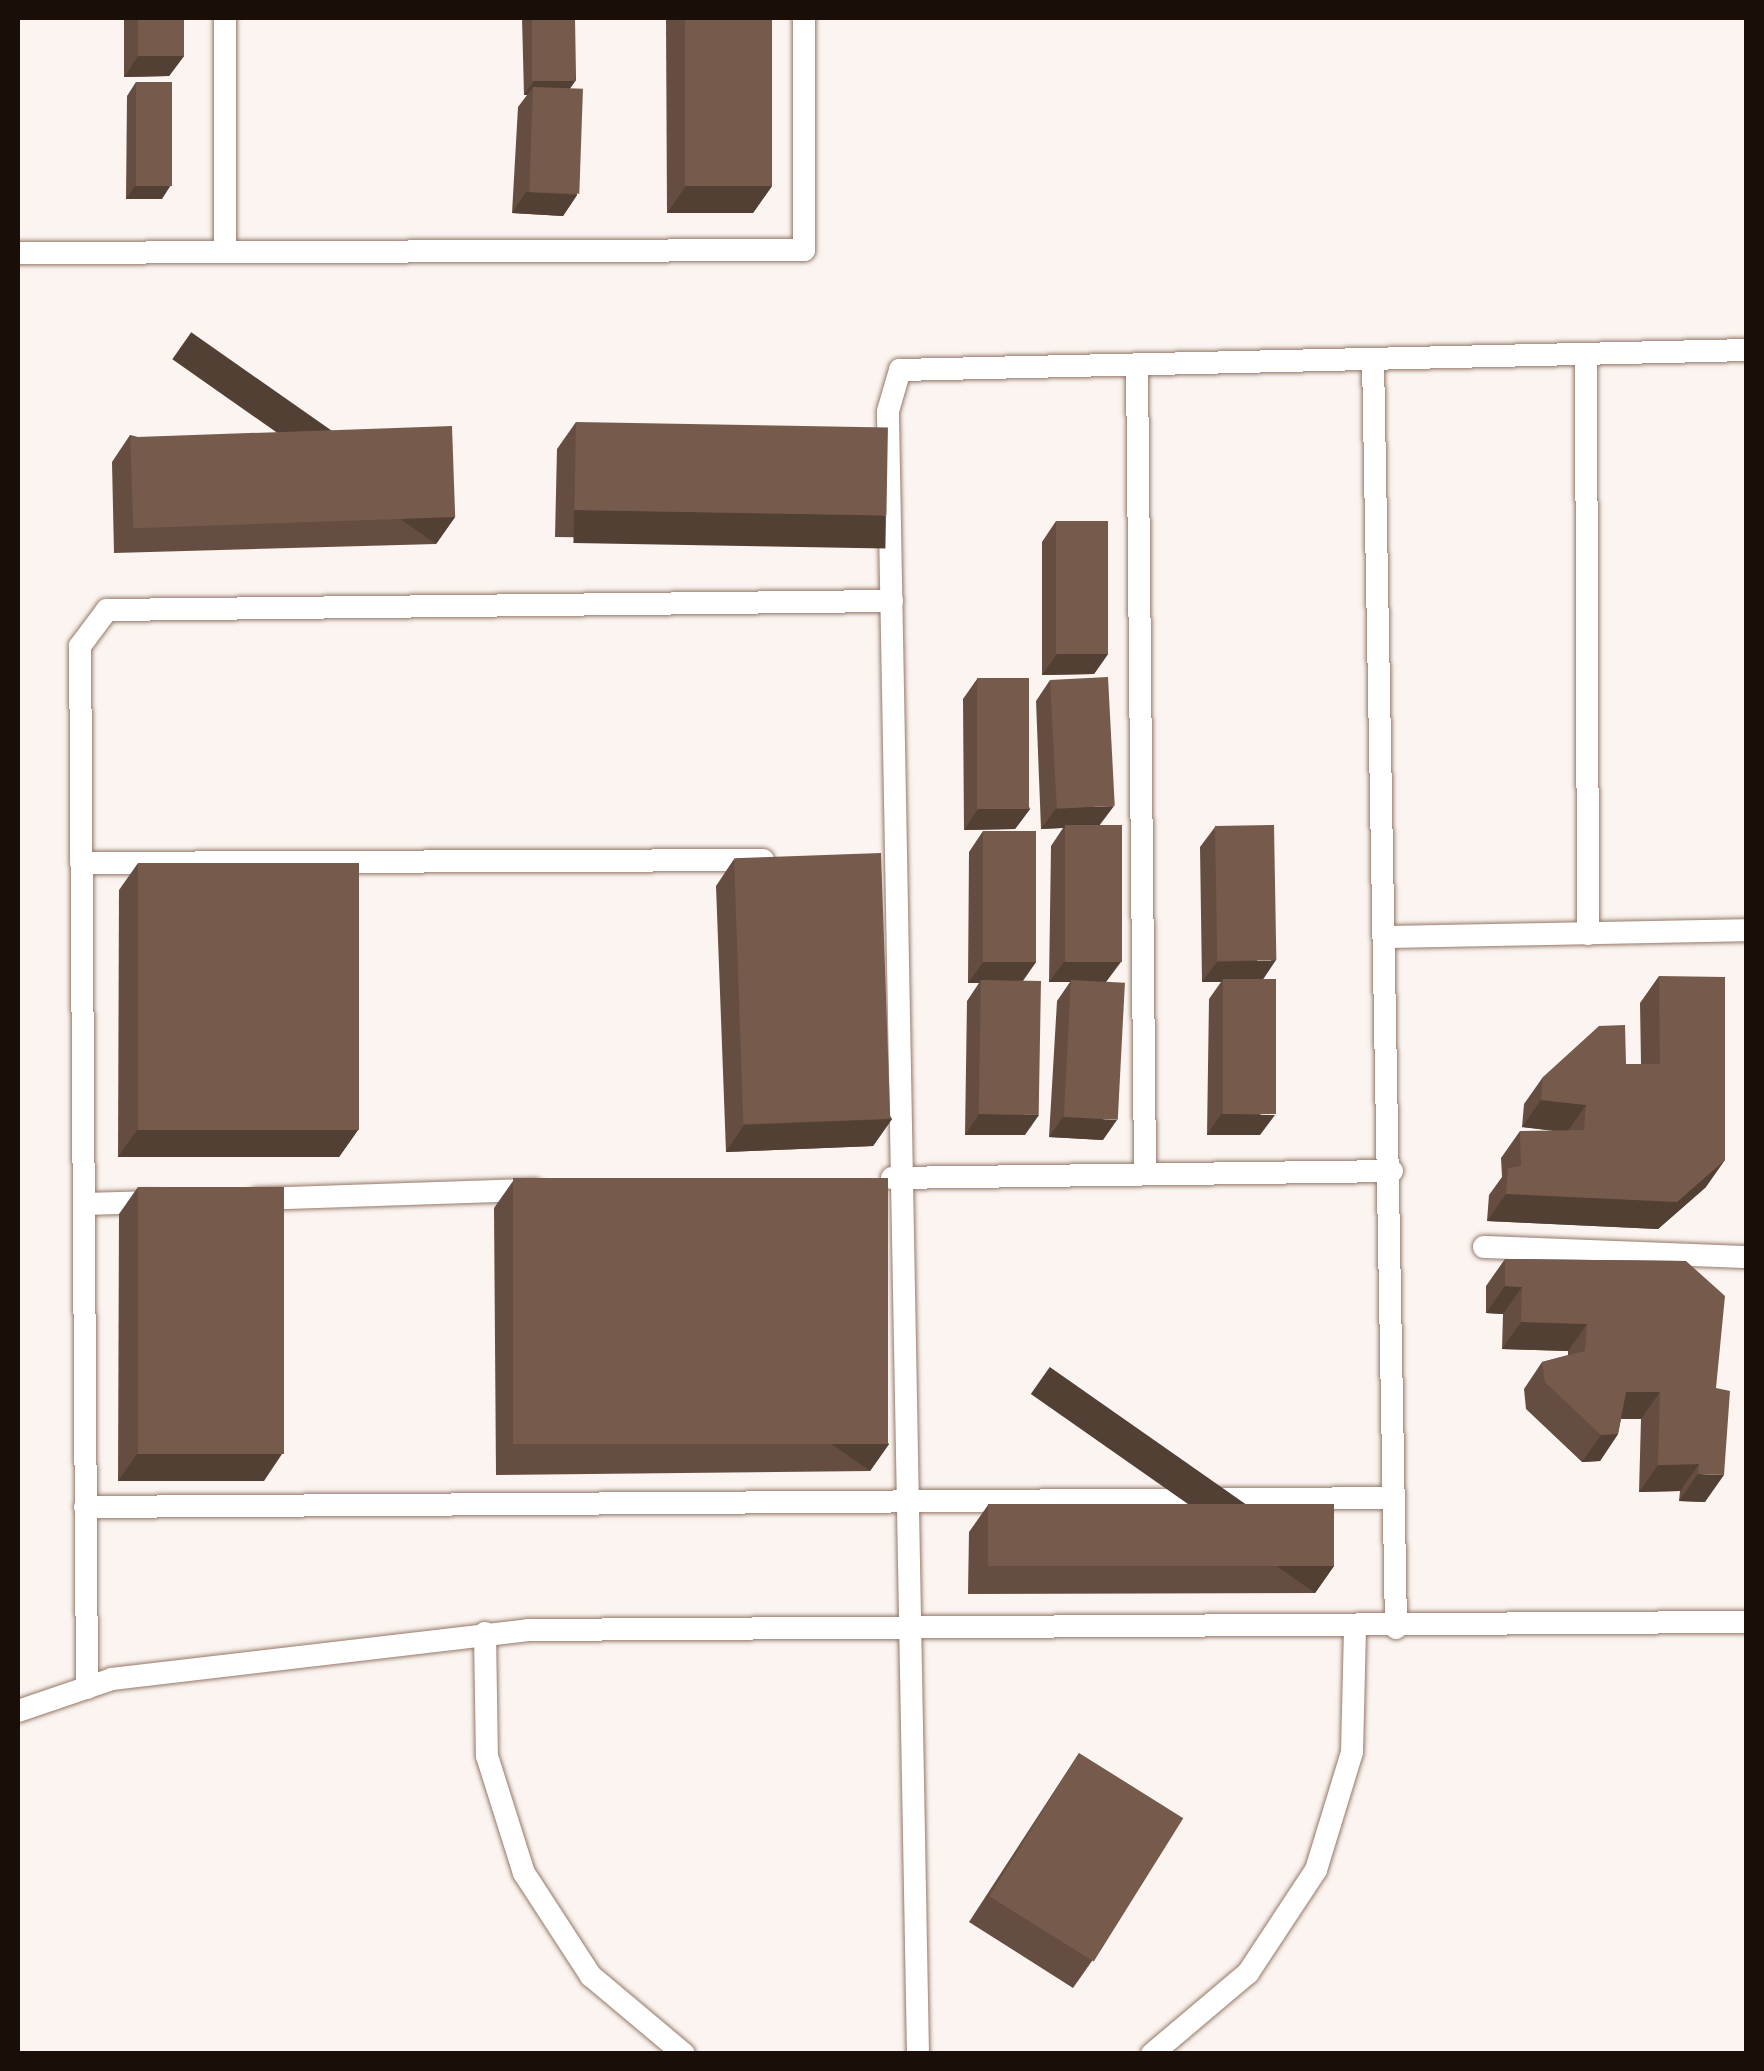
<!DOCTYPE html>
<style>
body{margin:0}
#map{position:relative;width:1764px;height:2071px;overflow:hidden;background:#fbf4f0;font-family:"Titillium Web",sans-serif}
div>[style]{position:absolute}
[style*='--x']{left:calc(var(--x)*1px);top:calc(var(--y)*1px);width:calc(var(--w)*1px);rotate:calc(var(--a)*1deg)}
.roads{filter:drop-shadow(0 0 2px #947868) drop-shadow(0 0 2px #947868)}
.minor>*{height:22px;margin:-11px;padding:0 11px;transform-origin:11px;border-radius:11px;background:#fff}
.wall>*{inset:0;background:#654e41}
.shaded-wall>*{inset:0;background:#534035;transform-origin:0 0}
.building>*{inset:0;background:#765b4c;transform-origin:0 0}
span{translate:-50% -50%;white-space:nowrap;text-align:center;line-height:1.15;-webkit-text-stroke:10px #fff;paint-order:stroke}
.frame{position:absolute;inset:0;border:20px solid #190e08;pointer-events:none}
</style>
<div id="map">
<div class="roads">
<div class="minor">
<div style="--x:225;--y:252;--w:234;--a:-90"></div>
<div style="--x:18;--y:253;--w:786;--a:-0.22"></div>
<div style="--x:804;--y:250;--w:232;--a:-90"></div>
<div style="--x:1586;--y:354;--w:580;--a:89.8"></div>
<div style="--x:1373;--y:359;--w:1269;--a:88.96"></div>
<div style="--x:1137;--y:365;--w:809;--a:89.43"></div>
<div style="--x:81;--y:863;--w:682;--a:-0.25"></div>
<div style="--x:1386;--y:937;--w:360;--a:-1.1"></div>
<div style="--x:892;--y:1178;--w:500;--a:-0.8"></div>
<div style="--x:257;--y:1199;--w:278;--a:-1.9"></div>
<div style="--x:84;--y:1204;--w:71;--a:-1.6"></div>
<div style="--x:1484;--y:1247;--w:262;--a:2.2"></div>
<div style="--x:85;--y:1507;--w:1309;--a:-0.39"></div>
<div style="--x:485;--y:1633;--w:123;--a:89.1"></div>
<div style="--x:487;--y:1756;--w:123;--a:72.5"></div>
<div style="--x:524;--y:1873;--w:123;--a:57"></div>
<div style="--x:591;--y:1976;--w:121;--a:40"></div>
<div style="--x:87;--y:1688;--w:1042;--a:-90.38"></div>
<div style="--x:80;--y:646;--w:45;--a:-53.1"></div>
<div style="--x:107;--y:610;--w:785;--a:-0.66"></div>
<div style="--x:18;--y:1711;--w:99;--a:-18.8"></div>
<div style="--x:112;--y:1679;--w:419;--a:-6.7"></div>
<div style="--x:528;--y:1630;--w:1218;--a:-0.38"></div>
<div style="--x:918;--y:2054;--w:1643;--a:-91.05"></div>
<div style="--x:888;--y:411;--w:43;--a:-73.7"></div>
<div style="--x:900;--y:370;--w:846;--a:-1.35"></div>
<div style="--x:1152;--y:2054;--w:126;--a:-40.2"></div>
<div style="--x:1248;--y:1973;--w:123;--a:-56.6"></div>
<div style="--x:1316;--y:1870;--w:123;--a:-73"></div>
<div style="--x:1352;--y:1752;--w:123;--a:-88.6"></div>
</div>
</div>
<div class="wall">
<div style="clip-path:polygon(124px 18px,184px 18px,184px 56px,169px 76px,124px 77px)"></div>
<div style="clip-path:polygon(522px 18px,575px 18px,576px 80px,570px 88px,577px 195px,563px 216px,512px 213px,518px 107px,527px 95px,524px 95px)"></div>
<div style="clip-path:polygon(666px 18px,772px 18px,772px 186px,753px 213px,667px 213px)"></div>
<div style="clip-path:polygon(136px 82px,162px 199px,126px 199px,127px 96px)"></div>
<div style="clip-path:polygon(576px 422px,886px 514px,867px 541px,555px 537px,557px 449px)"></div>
<div style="clip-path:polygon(130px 435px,455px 517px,436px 544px,114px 553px,112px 462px)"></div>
<div style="clip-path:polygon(1056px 521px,1108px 654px,1094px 674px,1042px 675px,1042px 542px)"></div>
<div style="clip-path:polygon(977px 679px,1030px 809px,1015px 829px,964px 830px,963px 699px)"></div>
<div style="clip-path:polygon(1050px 680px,1100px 825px,1106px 982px,1103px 1140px,1049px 1137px,1057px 1001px,1070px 982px,1049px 982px,1051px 846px,1063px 828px,1041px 829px,1036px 701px)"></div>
<div style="clip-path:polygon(1215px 827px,1263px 979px,1260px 1135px,1207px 1135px,1209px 999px,1221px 982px,1202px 982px,1200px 847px)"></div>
<div style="clip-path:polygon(983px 831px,1036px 962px,1023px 981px,1025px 1135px,965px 1135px,967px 1001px,979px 983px,968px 983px,969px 852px)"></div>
<div style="clip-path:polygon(734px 859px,892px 1119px,873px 1146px,726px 1152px,716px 886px)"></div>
<div style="clip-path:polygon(138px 863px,358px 1130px,339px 1157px,118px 1157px,119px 890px)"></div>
<div style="clip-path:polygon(1659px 976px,1706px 1187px,1658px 1229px,1487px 1221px,1489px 1195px,1502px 1177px,1501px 1158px,1520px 1131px,1554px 1131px,1522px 1127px,1524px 1104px,1543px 1077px,1626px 1064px,1641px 1064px,1640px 1003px)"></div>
<div style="clip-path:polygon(513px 1181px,889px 1444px,870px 1471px,496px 1475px,494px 1208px)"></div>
<div style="clip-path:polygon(138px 1187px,264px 1481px,118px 1481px,119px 1214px)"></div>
<div style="clip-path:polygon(1505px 1259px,1686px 1261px,1705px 1502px,1679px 1501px,1680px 1491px,1639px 1492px,1641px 1419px,1621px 1419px,1618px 1434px,1600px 1461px,1582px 1462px,1526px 1409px,1524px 1389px,1542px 1362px,1568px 1355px,1568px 1351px,1502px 1349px,1503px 1314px,1486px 1313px,1486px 1286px)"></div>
<div style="clip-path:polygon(988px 1505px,1334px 1566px,1315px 1593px,968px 1594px,969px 1532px)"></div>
<div style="clip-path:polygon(1079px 1753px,1092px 1961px,1073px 1988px,969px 1922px)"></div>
</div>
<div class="shaded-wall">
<div style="clip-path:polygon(138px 56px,184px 56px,169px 76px,124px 77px)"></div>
<div style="clip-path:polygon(576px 80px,566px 94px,533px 87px,527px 95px,524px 95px,534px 81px)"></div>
<div style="clip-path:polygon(171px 185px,162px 199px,126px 199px,135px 186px)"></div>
<div style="clip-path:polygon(686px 186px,772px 186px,753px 213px,667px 213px)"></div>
<div style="clip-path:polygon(526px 192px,577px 195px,563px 216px,512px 213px)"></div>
<div style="left:574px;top:510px;width:312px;height:33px;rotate:1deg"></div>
<div style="left:455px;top:517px;width:33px;height:322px;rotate:125deg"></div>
<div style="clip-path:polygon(1057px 654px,1108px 654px,1094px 674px,1042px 675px)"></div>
<div style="clip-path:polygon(1114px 806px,1099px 826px,1041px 829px,1056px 808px)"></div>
<div style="clip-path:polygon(978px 809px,1030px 809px,1015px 829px,964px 830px)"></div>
<div style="clip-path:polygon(1276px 960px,1262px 981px,1223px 979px,1221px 982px,1202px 982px,1217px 962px)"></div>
<div style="clip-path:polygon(983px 962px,1036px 962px,1021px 982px,981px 980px,979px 983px,968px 983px)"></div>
<div style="clip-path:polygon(1064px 962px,1121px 962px,1106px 982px,1049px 982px)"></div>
<div style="clip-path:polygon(1541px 1100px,1586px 1105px,1567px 1132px,1522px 1127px)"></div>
<div style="clip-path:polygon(979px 1114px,1039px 1115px,1025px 1135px,965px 1135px)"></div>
<div style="clip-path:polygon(1221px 1114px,1275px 1115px,1260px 1135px,1207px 1135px)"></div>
<div style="clip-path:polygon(1063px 1117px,1117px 1120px,1103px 1140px,1049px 1137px)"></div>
<div style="clip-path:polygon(892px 1119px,873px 1146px,726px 1152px,744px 1125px)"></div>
<div style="clip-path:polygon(137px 1130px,358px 1130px,339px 1157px,118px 1157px)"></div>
<div style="clip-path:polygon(1725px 1160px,1706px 1187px,1658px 1229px,1487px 1221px,1506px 1194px)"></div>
<div style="clip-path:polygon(1505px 1286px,1522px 1287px,1503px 1314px,1486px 1313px)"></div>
<div style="clip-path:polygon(1521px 1322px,1587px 1324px,1568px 1351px,1502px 1349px)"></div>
<div style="clip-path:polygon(1626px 1392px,1660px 1392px,1641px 1419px,1607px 1419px)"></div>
<div style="clip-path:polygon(1618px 1434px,1600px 1461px,1582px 1462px,1601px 1435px)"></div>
<div style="left:889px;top:1444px;width:33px;height:375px;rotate:125deg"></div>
<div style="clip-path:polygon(137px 1454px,282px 1454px,264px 1481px,118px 1481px)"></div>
<div style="clip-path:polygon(1699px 1464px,1680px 1491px,1639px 1492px,1658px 1465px)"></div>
<div style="clip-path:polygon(1698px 1474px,1724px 1475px,1705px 1502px,1679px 1501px)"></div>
<div style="left:1334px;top:1566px;width:33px;height:347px;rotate:125deg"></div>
</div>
<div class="building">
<div style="left:138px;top:18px;width:46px;height:38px"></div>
<div style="left:532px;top:18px;width:43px;height:63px"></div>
<div style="left:685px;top:18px;width:87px;height:168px"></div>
<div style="left:136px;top:82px;width:36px;height:104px"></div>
<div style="left:533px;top:87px;width:50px;height:105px;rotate:2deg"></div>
<div style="left:576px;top:422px;width:312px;height:88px;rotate:1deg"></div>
<div style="left:452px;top:426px;width:91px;height:322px;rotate:88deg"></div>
<div style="left:1056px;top:521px;width:52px;height:133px"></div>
<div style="left:1108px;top:677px;width:129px;height:58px;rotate:87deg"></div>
<div style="left:1029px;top:678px;width:131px;height:52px;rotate:90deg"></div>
<div style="left:1065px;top:825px;width:57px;height:137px"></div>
<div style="left:1274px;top:825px;width:135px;height:59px;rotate:89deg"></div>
<div style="left:983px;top:831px;width:53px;height:131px"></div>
<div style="left:881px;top:853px;width:266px;height:147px;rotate:88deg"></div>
<div style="left:138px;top:863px;width:221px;height:267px"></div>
<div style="clip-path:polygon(1659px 976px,1725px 977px,1725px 1160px,1677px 1202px,1506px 1194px,1508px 1168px,1521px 1166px,1520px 1131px,1584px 1130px,1586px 1105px,1541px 1100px,1543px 1077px,1599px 1026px,1625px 1025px,1626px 1064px,1660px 1064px)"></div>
<div style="left:1223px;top:979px;width:53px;height:135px"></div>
<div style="left:981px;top:980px;width:60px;height:134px;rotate:1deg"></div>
<div style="left:1071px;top:980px;width:54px;height:137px;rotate:3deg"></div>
<div style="left:888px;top:1178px;width:266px;height:375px;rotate:90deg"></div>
<div style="left:138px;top:1187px;width:146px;height:267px"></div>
<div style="clip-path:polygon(1505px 1259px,1686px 1261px,1725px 1296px,1716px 1388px,1730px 1391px,1724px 1475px,1698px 1474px,1699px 1464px,1658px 1465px,1660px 1392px,1626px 1392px,1618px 1434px,1601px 1435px,1545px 1382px,1542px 1362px,1585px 1351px,1587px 1324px,1521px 1322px,1522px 1287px,1505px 1286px)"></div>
<div style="left:1334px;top:1504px;width:62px;height:346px;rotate:90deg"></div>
<div style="left:1079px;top:1753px;width:123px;height:169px;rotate:32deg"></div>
</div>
<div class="frame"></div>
</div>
